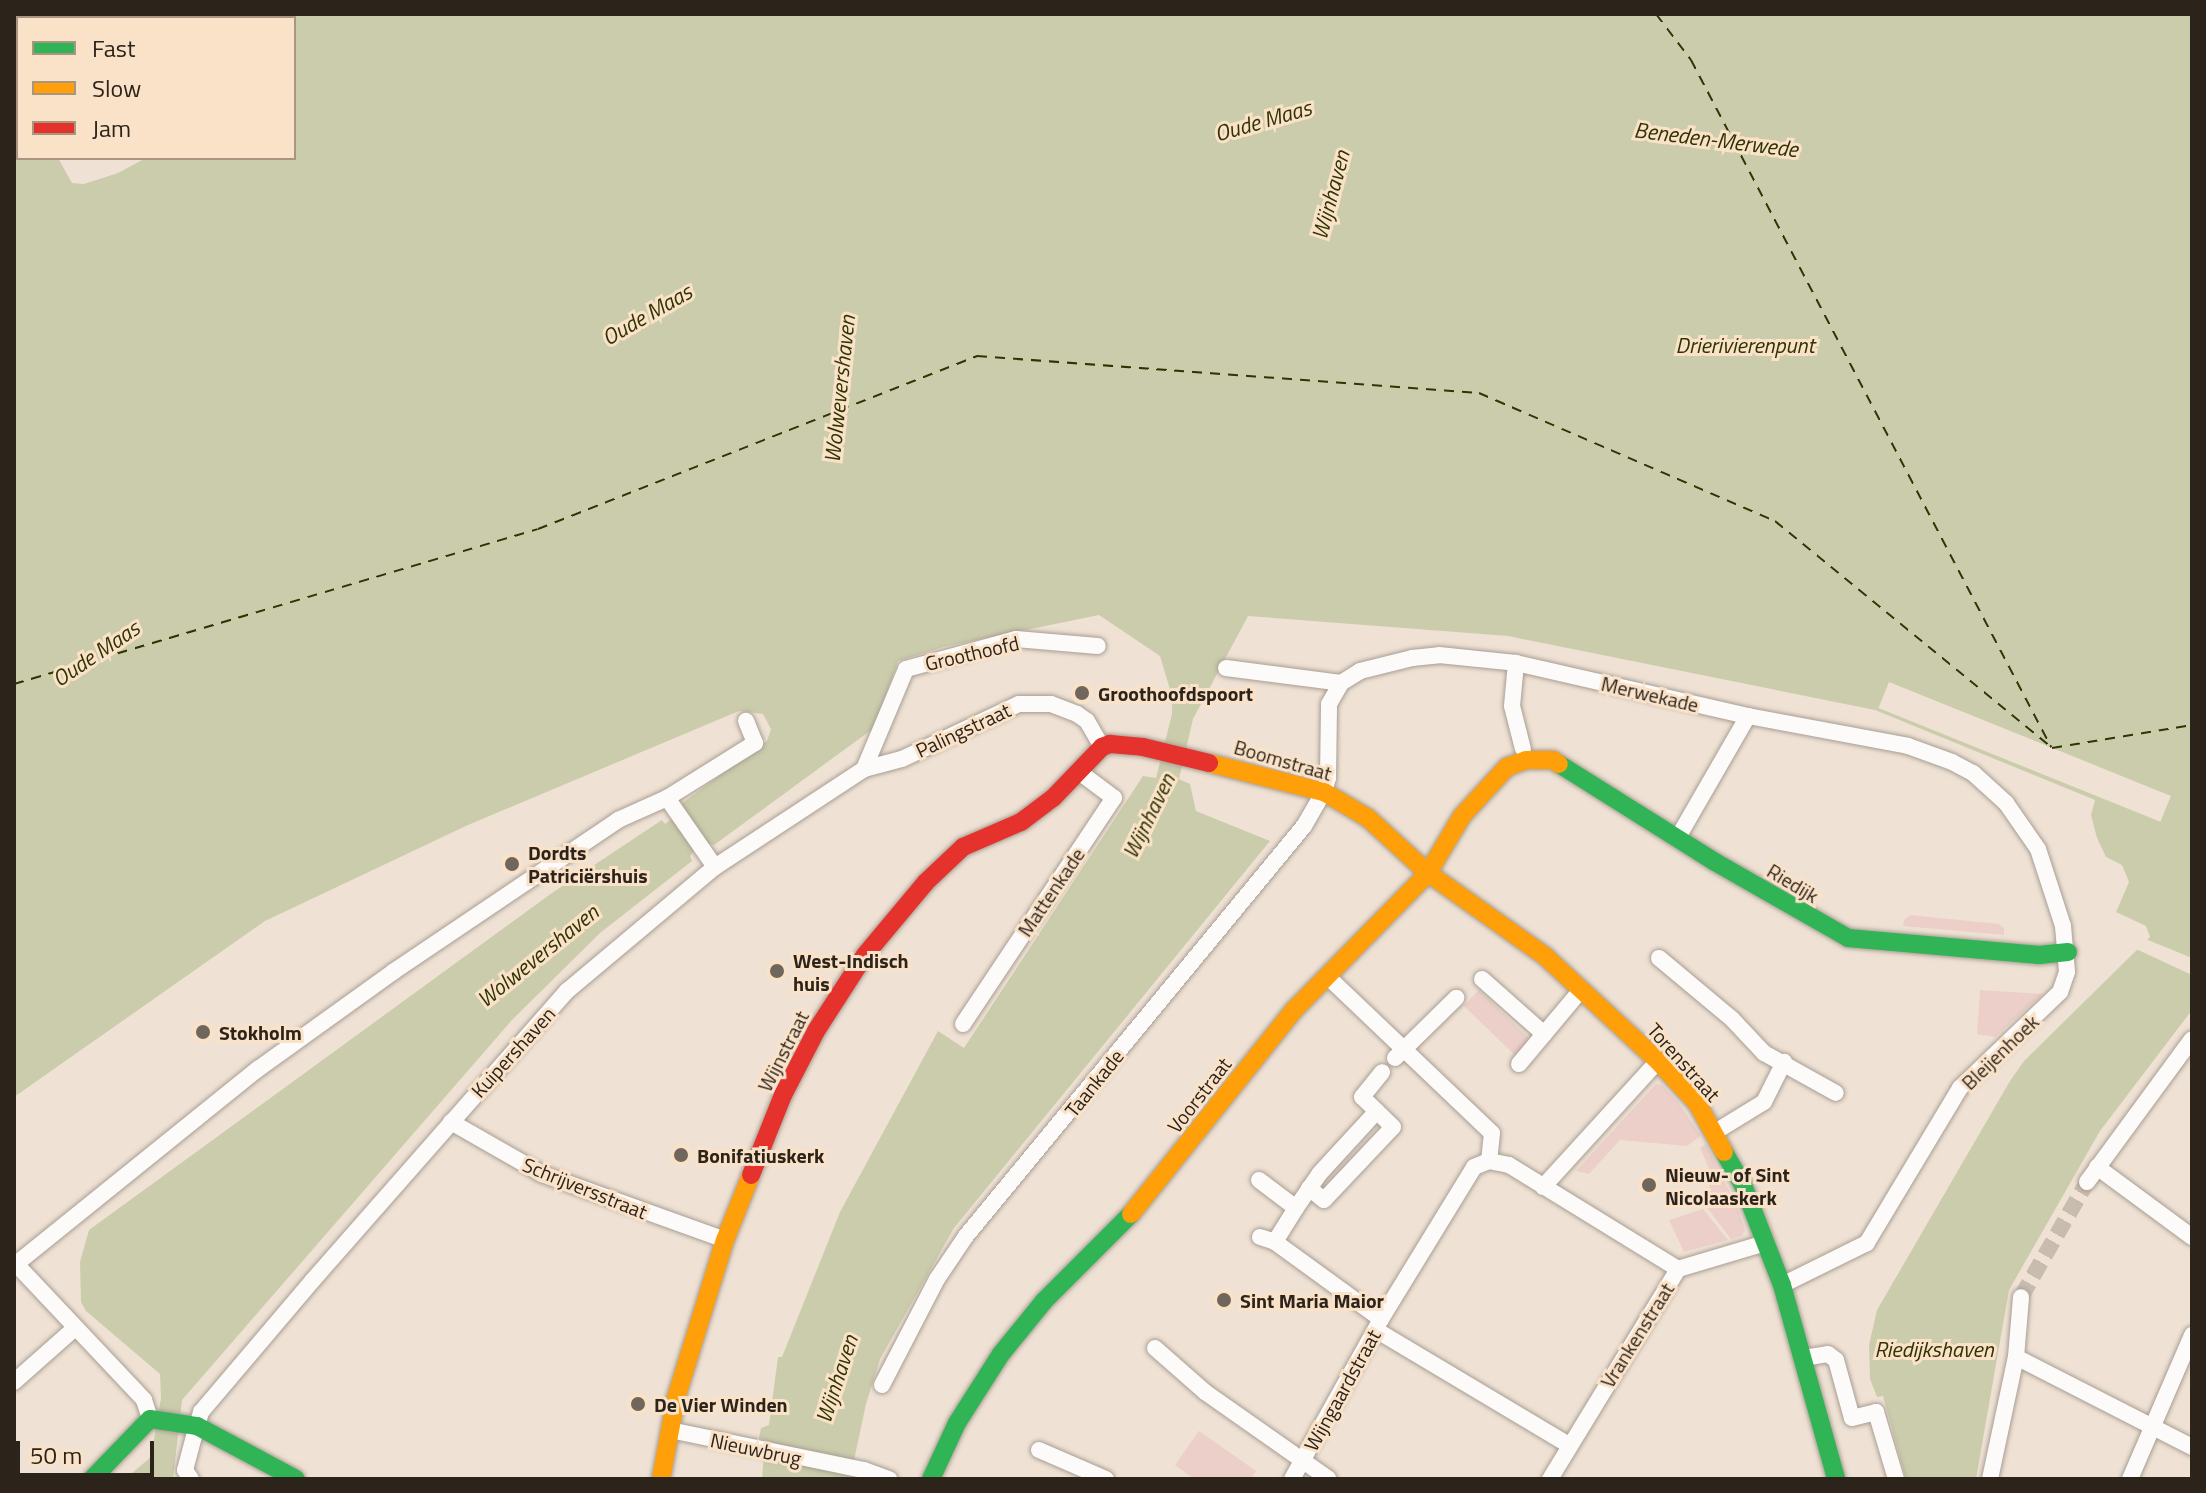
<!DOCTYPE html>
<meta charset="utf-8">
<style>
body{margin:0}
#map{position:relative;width:2206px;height:1493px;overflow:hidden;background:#efe2d4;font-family:"Titillium Web",sans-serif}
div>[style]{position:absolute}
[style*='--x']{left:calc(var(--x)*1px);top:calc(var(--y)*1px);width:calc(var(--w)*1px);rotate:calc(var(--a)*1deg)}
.green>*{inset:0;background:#ebcfc8;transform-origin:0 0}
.water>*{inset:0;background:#cbccab}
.pier>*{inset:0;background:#efe2d4;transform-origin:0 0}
.ferry>*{height:2px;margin-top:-1px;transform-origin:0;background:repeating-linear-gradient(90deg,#303401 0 10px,transparent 0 18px)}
.street-tunnel>*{height:16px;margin-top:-8px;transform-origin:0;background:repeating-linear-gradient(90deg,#c8bcaf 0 16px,transparent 0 24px)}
.roads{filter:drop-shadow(0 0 2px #a89e94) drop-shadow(0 0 2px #a89e94)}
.street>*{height:16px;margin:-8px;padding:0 8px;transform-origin:8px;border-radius:8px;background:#fdfbf9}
.fast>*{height:18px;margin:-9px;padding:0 9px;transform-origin:9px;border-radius:9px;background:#30b455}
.slow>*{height:18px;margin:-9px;padding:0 9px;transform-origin:9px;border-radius:9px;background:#ff9f0a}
.jam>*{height:18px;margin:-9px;padding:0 9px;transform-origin:9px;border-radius:9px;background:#e5322d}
.dots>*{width:22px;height:22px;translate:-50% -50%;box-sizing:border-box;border:4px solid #fae2c9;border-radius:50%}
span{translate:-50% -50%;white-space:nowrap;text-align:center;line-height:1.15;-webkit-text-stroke:6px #fae2c9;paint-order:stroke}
.street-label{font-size:20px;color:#2c231a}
.poi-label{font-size:20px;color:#2c231a;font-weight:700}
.left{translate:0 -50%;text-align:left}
.water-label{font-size:22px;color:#303401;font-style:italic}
.frame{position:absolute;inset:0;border:16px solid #2c231a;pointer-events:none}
.legend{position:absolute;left:16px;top:16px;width:280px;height:144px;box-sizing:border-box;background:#fae2c9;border:2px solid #a89683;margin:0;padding:10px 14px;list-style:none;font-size:24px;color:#2c231a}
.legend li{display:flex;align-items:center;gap:16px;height:40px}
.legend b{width:40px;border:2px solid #a89683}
.scale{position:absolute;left:16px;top:1441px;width:138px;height:36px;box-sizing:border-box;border:4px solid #2c231a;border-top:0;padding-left:10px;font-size:24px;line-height:28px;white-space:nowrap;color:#2c231a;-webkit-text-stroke:6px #fae2c9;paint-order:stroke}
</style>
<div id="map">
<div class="green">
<div style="clip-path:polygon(1910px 915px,1999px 924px,2004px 928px,2004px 935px,1903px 926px,1904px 920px)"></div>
<div style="left:1479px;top:990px;width:75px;height:22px;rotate:44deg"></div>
<div style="clip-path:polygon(1980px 990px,2043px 994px,1995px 1037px,1977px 1034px)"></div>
<div style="clip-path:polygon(1656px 1084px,1662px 1085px,1678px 1102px,1701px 1136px,1687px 1146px,1620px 1140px,1589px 1174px,1576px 1171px)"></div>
<div style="clip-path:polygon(1706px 1144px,1738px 1209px,1745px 1230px,1742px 1236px,1731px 1239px,1705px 1205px,1712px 1175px,1700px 1148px)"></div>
<div style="clip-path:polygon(1703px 1209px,1728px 1240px,1684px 1252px,1669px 1220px)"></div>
<div style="clip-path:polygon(1199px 1431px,1256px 1471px,1251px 1479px,1194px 1479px,1175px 1465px)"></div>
</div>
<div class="water">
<div style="clip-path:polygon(14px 14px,57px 14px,58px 18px,18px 18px,18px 158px,58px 158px,72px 183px,84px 184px,118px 173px,146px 158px,294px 158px,294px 18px,277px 18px,280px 14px,2192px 14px,2192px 1010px,2100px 1131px,2009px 1290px,1976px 1479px,1906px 1479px,1883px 1396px,1877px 1397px,1870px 1379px,1869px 1345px,1877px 1310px,2010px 1081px,2024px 1061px,2150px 937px,2146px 926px,2116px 912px,2129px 882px,2122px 865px,2106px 857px,2097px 838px,2091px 815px,2095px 800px,1875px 710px,1508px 636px,1248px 616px,1193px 719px,1179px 779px,1190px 784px,1196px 811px,1270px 841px,954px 1228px,880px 1359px,866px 1404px,850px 1479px,762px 1479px,765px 1440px,759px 1438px,761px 1428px,769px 1425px,778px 1357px,782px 1357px,840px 1212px,938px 1031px,964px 1048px,1143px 776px,1156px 778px,1172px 714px,1172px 696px,1160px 656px,1099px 615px,943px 647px,898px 661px,874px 728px,714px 845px,705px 842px,695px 850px,690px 856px,692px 861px,600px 933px,512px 1020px,182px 1400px,173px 1479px,125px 1479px,151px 1457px,161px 1398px,160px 1374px,86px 1311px,81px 1302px,80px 1262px,89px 1230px,552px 893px,662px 820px,665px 824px,672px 819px,682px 811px,681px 804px,767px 741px,771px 729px,763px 714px,739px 711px,468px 825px,265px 921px,14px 1097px)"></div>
</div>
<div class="pier">
<div style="left:1889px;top:682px;width:304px;height:28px;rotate:22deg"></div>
<div style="clip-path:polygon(2143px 938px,2192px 958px,2192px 975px,2136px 949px)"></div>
</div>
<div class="ferry">
<div style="--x:1656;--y:14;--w:58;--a:52.7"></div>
<div style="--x:1691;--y:60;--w:776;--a:62.34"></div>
<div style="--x:14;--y:684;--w:546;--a:-16.48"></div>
<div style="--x:538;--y:529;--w:472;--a:-21.5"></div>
<div style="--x:977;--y:356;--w:503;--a:4.22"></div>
<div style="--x:1479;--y:393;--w:322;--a:23.4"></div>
<div style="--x:1775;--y:521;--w:358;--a:39.3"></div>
<div style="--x:2052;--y:748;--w:142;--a:-9.3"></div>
</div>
<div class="street-tunnel">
<div style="--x:2021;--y:1297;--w:133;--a:-60.1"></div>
</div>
<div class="roads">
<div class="street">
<div style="--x:1516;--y:663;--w:43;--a:95.3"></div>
<div style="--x:1512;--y:706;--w:44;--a:75.7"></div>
<div style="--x:1226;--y:668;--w:116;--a:7.4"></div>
<div style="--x:1341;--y:683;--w:22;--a:-32"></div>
<div style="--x:1360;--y:671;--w:54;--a:-14"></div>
<div style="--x:1412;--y:658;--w:27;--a:-6"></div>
<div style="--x:1439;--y:655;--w:77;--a:5.9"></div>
<div style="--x:1516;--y:663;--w:238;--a:12.9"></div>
<div style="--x:1748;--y:716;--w:163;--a:10.6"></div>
<div style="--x:1908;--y:746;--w:47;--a:20"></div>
<div style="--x:1952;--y:762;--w:24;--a:28"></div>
<div style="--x:1973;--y:773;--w:45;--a:42.3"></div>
<div style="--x:2006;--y:803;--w:56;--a:55.2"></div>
<div style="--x:2038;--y:849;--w:81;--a:72"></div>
<div style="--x:2063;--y:926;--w:46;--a:85"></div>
<div style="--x:2067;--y:972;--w:21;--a:109"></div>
<div style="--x:2060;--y:992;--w:139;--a:136.2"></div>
<div style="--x:1960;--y:1088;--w:181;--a:121"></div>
<div style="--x:1867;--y:1243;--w:95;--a:153.7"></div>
<div style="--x:864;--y:769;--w:108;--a:-67.2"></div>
<div style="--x:906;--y:669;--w:114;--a:-15.3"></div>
<div style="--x:1016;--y:639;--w:82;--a:4.9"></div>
<div style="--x:667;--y:798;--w:84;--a:55.2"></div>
<div style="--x:1677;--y:839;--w:142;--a:-60"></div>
<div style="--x:1659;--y:958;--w:95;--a:39.9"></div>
<div style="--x:1732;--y:1019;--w:47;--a:46.7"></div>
<div style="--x:1764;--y:1053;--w:82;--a:29.1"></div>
<div style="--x:1328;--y:977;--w:226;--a:43.6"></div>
<div style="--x:1492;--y:1133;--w:28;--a:96"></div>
<div style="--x:1482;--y:979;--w:83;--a:41.6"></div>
<div style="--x:963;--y:1024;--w:272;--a:-56.3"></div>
<div style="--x:1114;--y:798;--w:45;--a:-143.1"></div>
<div style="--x:1395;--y:1058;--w:86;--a:-44.5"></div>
<div style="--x:1519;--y:1064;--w:97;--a:-50"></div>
<div style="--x:451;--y:1122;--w:105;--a:29.7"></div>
<div style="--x:542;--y:1174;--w:195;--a:19.8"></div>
<div style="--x:1715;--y:1132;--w:57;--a:-31.5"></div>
<div style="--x:1764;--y:1102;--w:45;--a:-63.4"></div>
<div style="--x:2097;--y:1167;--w:118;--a:36.4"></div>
<div style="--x:1259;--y:1180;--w:46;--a:37.1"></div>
<div style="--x:1296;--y:1208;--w:40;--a:122"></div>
<div style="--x:2087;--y:1182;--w:177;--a:-53.7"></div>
<div style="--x:1543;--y:1187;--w:171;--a:-47.6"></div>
<div style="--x:1309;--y:1188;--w:19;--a:39"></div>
<div style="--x:1324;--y:1200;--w:100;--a:-46.6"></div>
<div style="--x:1393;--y:1127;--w:43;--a:-135.9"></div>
<div style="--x:1362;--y:1097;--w:32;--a:-51"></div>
<div style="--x:1296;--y:1208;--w:42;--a:-55.6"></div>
<div style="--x:1320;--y:1173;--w:84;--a:-47.4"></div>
<div style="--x:1260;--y:1237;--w:16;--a:18"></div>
<div style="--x:1275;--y:1242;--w:131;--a:36"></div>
<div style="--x:16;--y:1264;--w:311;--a:-38.9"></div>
<div style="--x:258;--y:1069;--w:166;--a:-35.7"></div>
<div style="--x:393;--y:972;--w:272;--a:-34"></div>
<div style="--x:618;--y:820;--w:54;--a:-24.2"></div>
<div style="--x:667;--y:798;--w:104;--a:-32"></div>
<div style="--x:755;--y:743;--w:24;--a:-112"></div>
<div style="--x:16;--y:1264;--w:187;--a:46.7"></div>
<div style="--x:144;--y:1400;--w:20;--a:72"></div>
<div style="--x:1376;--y:1330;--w:225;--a:30.8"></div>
<div style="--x:1155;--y:1348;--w:67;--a:41.3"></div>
<div style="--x:1205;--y:1392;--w:151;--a:35.1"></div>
<div style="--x:2016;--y:1357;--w:198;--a:27.1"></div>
<div style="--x:1803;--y:1358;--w:25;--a:-9"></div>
<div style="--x:1828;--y:1354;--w:10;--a:37"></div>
<div style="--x:1836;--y:1360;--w:60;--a:74.6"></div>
<div style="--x:1852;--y:1418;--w:25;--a:-14"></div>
<div style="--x:1876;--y:1412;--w:70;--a:73.4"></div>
<div style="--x:14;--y:1382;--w:81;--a:-41.5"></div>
<div style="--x:882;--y:1385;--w:119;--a:-62.6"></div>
<div style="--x:937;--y:1279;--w:52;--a:-56"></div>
<div style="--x:966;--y:1236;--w:531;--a:-50.5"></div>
<div style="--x:1304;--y:826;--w:39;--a:-60"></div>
<div style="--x:1324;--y:792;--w:15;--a:-74"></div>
<div style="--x:1328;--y:778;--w:74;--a:-89.2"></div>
<div style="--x:1329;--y:704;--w:24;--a:-60"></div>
<div style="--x:197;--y:1426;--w:15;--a:-74"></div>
<div style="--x:201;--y:1412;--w:173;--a:-49.7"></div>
<div style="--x:313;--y:1280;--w:385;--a:-48.7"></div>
<div style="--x:567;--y:991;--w:193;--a:-40"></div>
<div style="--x:715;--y:867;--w:178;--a:-33.3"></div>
<div style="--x:864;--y:769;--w:39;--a:-15"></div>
<div style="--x:902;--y:759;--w:129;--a:-25.2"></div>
<div style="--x:1019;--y:704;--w:32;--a:0"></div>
<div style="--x:1051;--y:704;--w:28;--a:21"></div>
<div style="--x:1077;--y:714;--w:12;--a:35"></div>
<div style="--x:1087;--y:721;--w:30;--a:60"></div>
<div style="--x:670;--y:1430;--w:198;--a:11.7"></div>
<div style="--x:864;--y:1470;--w:27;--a:20"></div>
<div style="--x:1039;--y:1450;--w:73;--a:23.4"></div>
<div style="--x:191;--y:1479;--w:11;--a:-124"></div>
<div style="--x:185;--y:1470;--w:35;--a:-75"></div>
<div style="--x:1292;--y:1479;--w:183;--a:-60.9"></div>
<div style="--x:1381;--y:1319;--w:178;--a:-58.5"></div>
<div style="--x:1474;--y:1167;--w:16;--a:-22"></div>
<div style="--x:1489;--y:1161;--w:20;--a:11"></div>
<div style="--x:1509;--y:1165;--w:198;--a:31.6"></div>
<div style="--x:1550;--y:1479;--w:246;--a:-58.6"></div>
<div style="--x:1678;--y:1269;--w:91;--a:-16.6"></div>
<div style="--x:1990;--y:1479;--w:125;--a:-78"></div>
<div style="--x:2016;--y:1357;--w:60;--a:-85.2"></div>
<div style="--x:2130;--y:1479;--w:157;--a:-66.7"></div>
</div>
<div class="fast">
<div style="--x:1559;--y:764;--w:184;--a:32.1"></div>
<div style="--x:1715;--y:862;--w:153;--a:29.7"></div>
<div style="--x:1848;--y:938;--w:192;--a:5.1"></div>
<div style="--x:2039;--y:955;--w:29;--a:-6"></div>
<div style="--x:1724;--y:1152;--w:38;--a:60"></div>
<div style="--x:1743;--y:1185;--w:107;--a:68.7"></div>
<div style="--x:1782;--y:1285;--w:201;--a:74.4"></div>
<div style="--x:92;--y:1479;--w:83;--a:-46"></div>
<div style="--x:150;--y:1419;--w:48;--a:8.5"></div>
<div style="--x:197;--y:1426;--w:112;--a:28.2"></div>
<div style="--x:931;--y:1479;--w:62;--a:-65.1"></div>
<div style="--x:957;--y:1423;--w:82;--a:-57.5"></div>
<div style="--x:1001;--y:1354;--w:68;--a:-50.9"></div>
<div style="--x:1044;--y:1301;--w:123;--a:-45"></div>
</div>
<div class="slow">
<div style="--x:1209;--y:763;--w:119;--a:14.2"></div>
<div style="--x:1324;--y:792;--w:51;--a:30.6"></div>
<div style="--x:1368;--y:818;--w:81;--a:42.5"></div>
<div style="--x:1428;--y:873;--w:145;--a:35.4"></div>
<div style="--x:1546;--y:957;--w:153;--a:42.9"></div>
<div style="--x:1658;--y:1061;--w:57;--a:47.1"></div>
<div style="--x:1697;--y:1103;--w:56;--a:61.1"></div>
<div style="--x:1131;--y:1214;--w:260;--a:-51.4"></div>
<div style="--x:1293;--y:1011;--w:193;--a:-45.6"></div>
<div style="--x:1428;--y:873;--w:66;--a:-59.2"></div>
<div style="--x:1462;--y:816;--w:67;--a:-47.4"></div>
<div style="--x:1507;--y:767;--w:20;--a:-20"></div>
<div style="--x:1526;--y:760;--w:27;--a:0"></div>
<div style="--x:1553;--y:760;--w:7;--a:34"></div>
<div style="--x:661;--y:1479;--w:82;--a:-79.5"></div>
<div style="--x:676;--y:1398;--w:165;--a:-72.8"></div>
<div style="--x:725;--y:1240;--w:70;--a:-68.2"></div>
</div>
<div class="jam">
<div style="--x:751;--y:1175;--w:86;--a:-68.2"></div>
<div style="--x:783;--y:1095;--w:72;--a:-62.7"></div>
<div style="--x:816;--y:1031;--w:90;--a:-57.2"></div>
<div style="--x:865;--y:955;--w:95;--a:-50.1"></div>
<div style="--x:926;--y:882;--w:51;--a:-43.4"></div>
<div style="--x:963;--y:847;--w:63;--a:-23.3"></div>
<div style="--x:1021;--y:822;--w:40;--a:-37"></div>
<div style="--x:1053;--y:798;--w:71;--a:-46.1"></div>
<div style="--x:1102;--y:747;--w:9;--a:-21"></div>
<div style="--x:1110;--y:744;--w:33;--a:5"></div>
<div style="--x:1143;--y:747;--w:68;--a:13.6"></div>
</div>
</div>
<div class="dots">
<div style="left:1082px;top:693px;background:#70665b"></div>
<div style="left:512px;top:864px;background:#70665b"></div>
<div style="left:777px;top:971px;background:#70665b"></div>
<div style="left:203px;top:1032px;background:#70665b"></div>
<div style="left:681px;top:1155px;background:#70665b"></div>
<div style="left:1649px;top:1185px;background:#70665b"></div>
<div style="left:1224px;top:1300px;background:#70665b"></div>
<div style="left:638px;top:1404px;background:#70665b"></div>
</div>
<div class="street-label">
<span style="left:972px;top:653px;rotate:-13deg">Groothoofd</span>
<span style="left:1650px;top:694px;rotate:13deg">Merwekade</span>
<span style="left:963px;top:730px;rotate:-25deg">Palingstraat</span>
<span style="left:1283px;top:760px;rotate:16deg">Boomstraat</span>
<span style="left:1793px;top:883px;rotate:31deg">Riedijk</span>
<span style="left:1051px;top:892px;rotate:-56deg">Mattenkade</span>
<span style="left:783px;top:1051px;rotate:-63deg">Wijnstraat</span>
<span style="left:513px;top:1052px;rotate:-48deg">Kuipershaven</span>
<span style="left:2000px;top:1052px;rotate:-44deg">Bleijenhoek</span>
<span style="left:1684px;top:1062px;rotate:48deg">Torenstraat</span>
<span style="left:1094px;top:1083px;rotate:-51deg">Taankade</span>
<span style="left:1199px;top:1095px;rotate:-52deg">Voorstraat</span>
<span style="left:585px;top:1188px;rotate:22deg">Schrijversstraat</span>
<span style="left:1637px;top:1335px;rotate:-58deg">Vrankenstraat</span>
<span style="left:1342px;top:1390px;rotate:-61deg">Wijngaardstraat</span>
<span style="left:756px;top:1449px;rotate:12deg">Nieuwbrug</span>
</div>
<div class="poi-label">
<span class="left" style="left:1098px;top:693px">Groothoofdspoort</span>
<span class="left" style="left:528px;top:864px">Dordts<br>Patriciërshuis</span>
<span class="left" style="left:793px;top:972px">West-Indisch<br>huis</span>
<span class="left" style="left:219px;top:1032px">Stokholm</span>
<span class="left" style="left:697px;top:1155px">Bonifatiuskerk</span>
<span class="left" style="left:1665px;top:1186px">Nieuw- of Sint<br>Nicolaaskerk</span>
<span class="left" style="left:1240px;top:1300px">Sint Maria Maior</span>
<span class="left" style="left:654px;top:1404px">De Vier Winden</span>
</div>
<div class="water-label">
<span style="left:1263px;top:121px;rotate:-16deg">Oude Maas</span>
<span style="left:1716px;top:140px;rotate:7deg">Beneden-Merwede</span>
<span style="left:1331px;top:195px;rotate:-75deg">Wijnhaven</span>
<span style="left:647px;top:315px;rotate:-30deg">Oude Maas</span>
<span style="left:1745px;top:346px">Drierivierenpunt</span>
<span style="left:840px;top:389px;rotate:-84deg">Wolwevershaven</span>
<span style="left:96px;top:654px;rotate:-34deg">Oude Maas</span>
<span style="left:1149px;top:816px;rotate:-64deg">Wijnhaven</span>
<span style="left:538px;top:956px;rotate:-39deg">Wolwevershaven</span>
<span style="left:1934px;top:1350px">Riedijkshaven</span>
<span style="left:837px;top:1379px;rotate:-72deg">Wijnhaven</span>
</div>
<div class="frame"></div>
<ul class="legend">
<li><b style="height:10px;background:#30b455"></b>Fast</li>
<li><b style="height:10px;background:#ff9f0a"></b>Slow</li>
<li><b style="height:10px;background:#e5322d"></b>Jam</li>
</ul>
<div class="scale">50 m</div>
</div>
